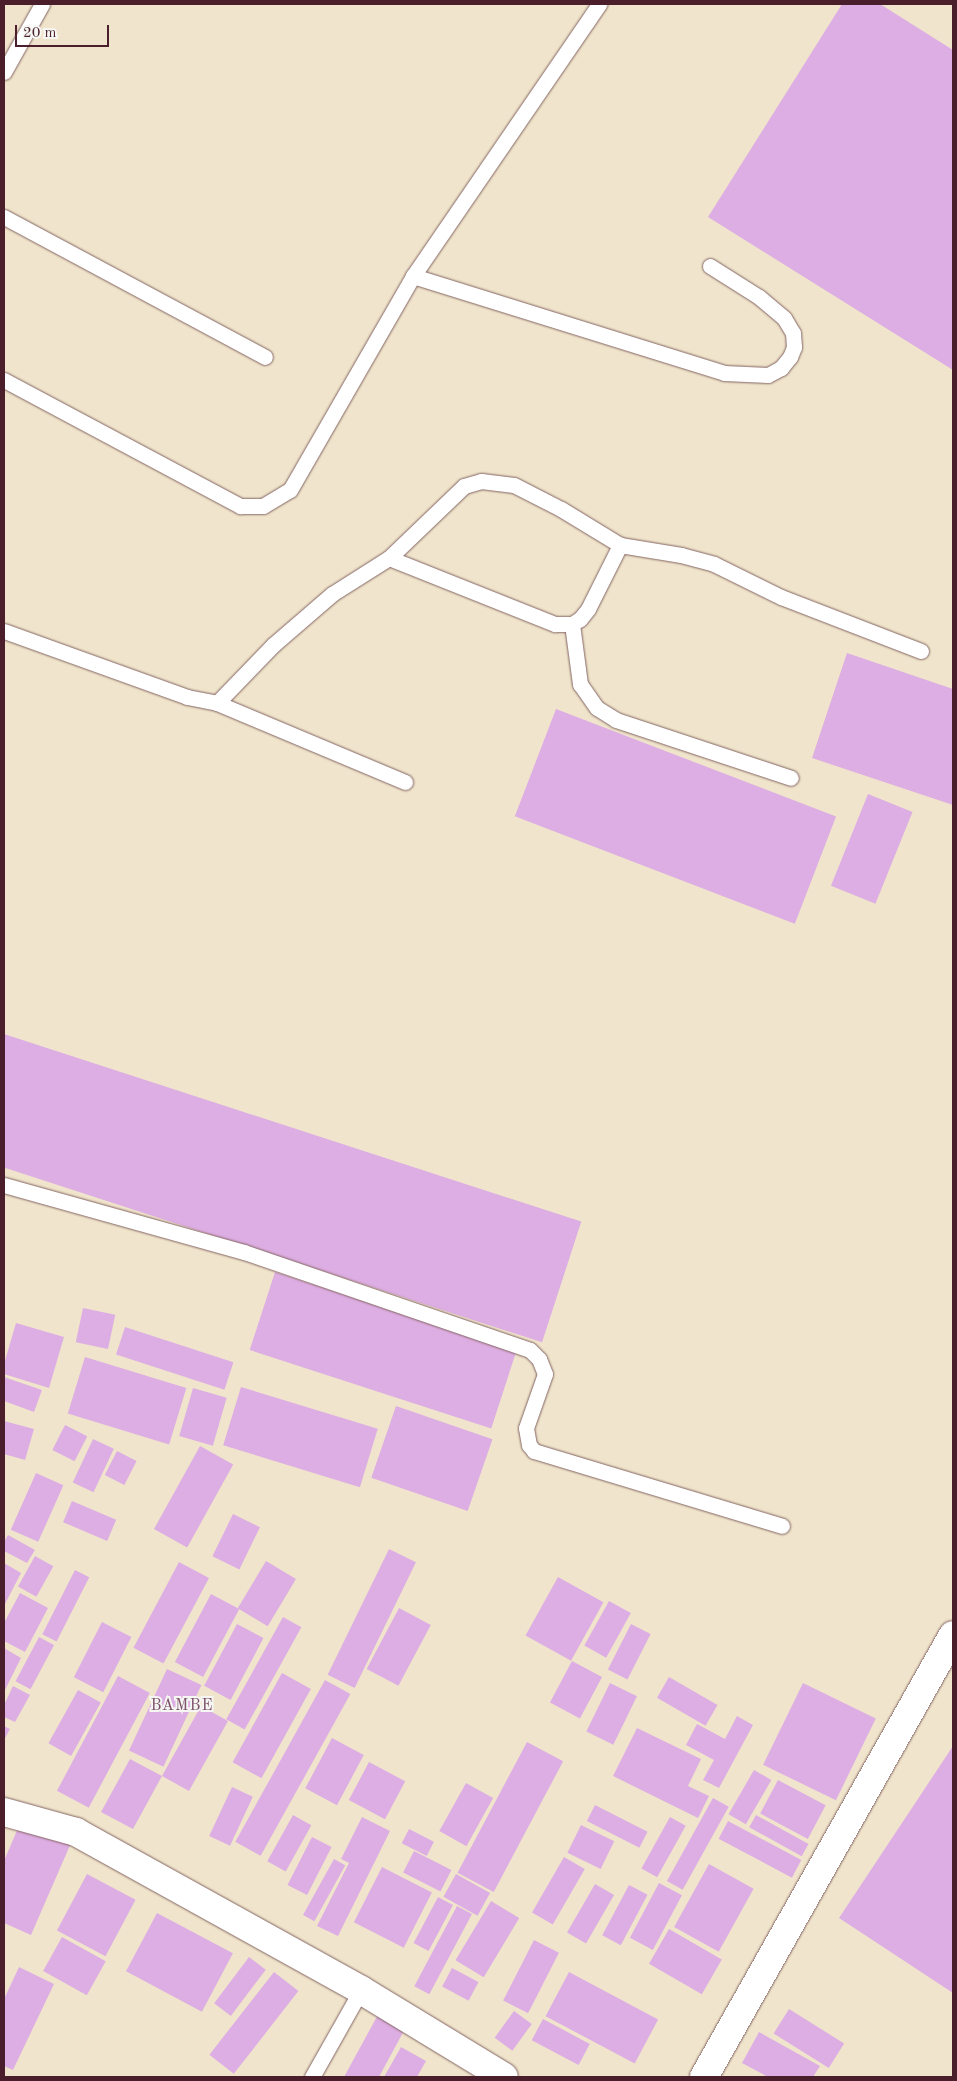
<!DOCTYPE html>
<style>
body{margin:0}
#map{position:relative;width:957px;height:2081px;overflow:hidden;background:#f0e5cc;font-family:"Old Standard TT",serif}
div>[style]{position:absolute}
[style*='--x']{left:calc(var(--x)*1px);top:calc(var(--y)*1px);width:calc(var(--w)*1px);rotate:calc(var(--a)*1deg)}
.building>*{inset:0;background:#ddaee3;transform-origin:0 0}
.roads{filter:drop-shadow(0 0 1px #846463) drop-shadow(0 0 1px #846463)}
.lane>*{height:15px;margin:-7.5px;padding:0 7.5px;transform-origin:7.5px;border-radius:7.5px;background:#fff}
.street>*{height:28px;margin:-14px;padding:0 14px;transform-origin:14px;border-radius:14px;background:#fff}
span{translate:-50% -50%;white-space:nowrap;text-align:center;line-height:1.15;-webkit-text-stroke:4px #f6f6f2;paint-order:stroke}
.quarter-label{font-size:16px;color:#7d516b;letter-spacing:1px}
.frame{position:absolute;inset:0;border:5px solid #4a1f2b;pointer-events:none}
.scale{position:absolute;left:15px;top:25px;width:94px;height:22px;box-sizing:border-box;border:2px solid #4a1f2b;border-top:0;padding-left:6px;font-size:15px;line-height:18px;white-space:nowrap;color:#4a1f2b;-webkit-text-stroke:4px #f6f6f2;paint-order:stroke}
</style>
<div id="map">
<div class="building">
<div style="clip-path:polygon(842px 4px,880px 4px,953px 50px,953px 370px,708px 217px)"></div>
<div style="clip-path:polygon(847px 653px,953px 689px,953px 805px,812px 758px)"></div>
<div style="left:556px;top:709px;width:300px;height:115px;rotate:21deg"></div>
<div style="left:868px;top:794px;width:48px;height:99px;rotate:22deg"></div>
<div style="left:4px;top:1034px;width:607px;height:127px;rotate:18deg"></div>
<div style="left:275px;top:1272px;width:254px;height:82px;rotate:18deg"></div>
<div style="left:83px;top:1308px;width:33px;height:35px;rotate:12deg"></div>
<div style="clip-path:polygon(16px 1323px,64px 1337px,49px 1388px,4px 1374px,4px 1364px)"></div>
<div style="left:125px;top:1327px;width:114px;height:29px;rotate:18deg"></div>
<div style="left:85px;top:1357px;width:106px;height:59px;rotate:17deg"></div>
<div style="clip-path:polygon(4px 1377px,42px 1390px,34px 1412px,4px 1401px)"></div>
<div style="left:241px;top:1387px;width:143px;height:61px;rotate:17deg"></div>
<div style="left:193px;top:1388px;width:35px;height:50px;rotate:16deg"></div>
<div style="left:396px;top:1406px;width:102px;height:76px;rotate:19deg"></div>
<div style="clip-path:polygon(4px 1421px,34px 1429px,25px 1460px,4px 1454px)"></div>
<div style="left:65px;top:1425px;width:25px;height:28px;rotate:27deg"></div>
<div style="left:93px;top:1439px;width:23px;height:48px;rotate:25deg"></div>
<div style="left:200px;top:1446px;width:38px;height:95px;rotate:29deg"></div>
<div style="left:117px;top:1451px;width:22px;height:27px;rotate:27deg"></div>
<div style="left:36px;top:1473px;width:30px;height:62px;rotate:24deg"></div>
<div style="left:72px;top:1501px;width:48px;height:23px;rotate:23deg"></div>
<div style="left:233px;top:1514px;width:30px;height:47px;rotate:26deg"></div>
<div style="clip-path:polygon(8px 1535px,35px 1550px,27px 1563px,4px 1551px,4px 1542px)"></div>
<div style="left:389px;top:1549px;width:30px;height:140px;rotate:26deg"></div>
<div style="left:35px;top:1556px;width:21px;height:35px;rotate:29deg"></div>
<div style="left:266px;top:1561px;width:35px;height:55px;rotate:31deg"></div>
<div style="left:179px;top:1562px;width:34px;height:97px;rotate:28deg"></div>
<div style="clip-path:polygon(4px 1563px,21px 1573px,4px 1606px)"></div>
<div style="left:75px;top:1570px;width:16px;height:72px;rotate:27deg"></div>
<div style="left:558px;top:1577px;width:52px;height:67px;rotate:29deg"></div>
<div style="clip-path:polygon(20px 1593px,48px 1608px,25px 1652px,4px 1641px,4px 1623px)"></div>
<div style="left:211px;top:1594px;width:32px;height:77px;rotate:28deg"></div>
<div style="left:609px;top:1601px;width:25px;height:51px;rotate:29deg"></div>
<div style="left:399px;top:1608px;width:36px;height:69px;rotate:28deg"></div>
<div style="left:283px;top:1617px;width:21px;height:117px;rotate:29deg"></div>
<div style="left:102px;top:1622px;width:33px;height:62px;rotate:27deg"></div>
<div style="left:237px;top:1624px;width:30px;height:70px;rotate:28deg"></div>
<div style="left:631px;top:1624px;width:22px;height:51px;rotate:27deg"></div>
<div style="left:39px;top:1637px;width:17px;height:50px;rotate:28deg"></div>
<div style="clip-path:polygon(4px 1648px,21px 1658px,4px 1692px)"></div>
<div style="left:572px;top:1661px;width:34px;height:47px;rotate:28deg"></div>
<div style="left:167px;top:1669px;width:38px;height:90px;rotate:25deg"></div>
<div style="left:282px;top:1673px;width:33px;height:102px;rotate:29deg"></div>
<div style="left:118px;top:1676px;width:36px;height:130px;rotate:28deg"></div>
<div style="left:669px;top:1677px;width:56px;height:24px;rotate:30deg"></div>
<div style="left:325px;top:1680px;width:29px;height:185px;rotate:29deg"></div>
<div style="left:610px;top:1683px;width:30px;height:54px;rotate:26deg"></div>
<div style="left:803px;top:1683px;width:81px;height:91px;rotate:26deg"></div>
<div style="clip-path:polygon(13px 1686px,30px 1695px,15px 1722px,4px 1717px,4px 1705px)"></div>
<div style="left:78px;top:1690px;width:26px;height:61px;rotate:29deg"></div>
<div style="clip-path:polygon(201px 1706px,228px 1721px,189px 1791px,162px 1776px,133px 1829px,101px 1812px,130px 1759px,162px 1776px)"></div>
<div style="clip-path:polygon(737px 1716px,753px 1725px,719px 1788px,703px 1780px,714px 1760px,686px 1745px,697px 1724px,725px 1739px)"></div>
<div style="clip-path:polygon(4px 1726px,10px 1729px,4px 1740px)"></div>
<div style="clip-path:polygon(637px 1728px,701px 1759px,688px 1786px,709px 1796px,698px 1818px,613px 1776px)"></div>
<div style="left:332px;top:1738px;width:36px;height:57px;rotate:28deg"></div>
<div style="left:527px;top:1742px;width:41px;height:148px;rotate:28deg"></div>
<div style="clip-path:polygon(953px 1746px,953px 1993px,839px 1918px)"></div>
<div style="left:369px;top:1762px;width:41px;height:43px;rotate:28deg"></div>
<div style="left:754px;top:1770px;width:20px;height:51px;rotate:30deg"></div>
<div style="left:778px;top:1780px;width:54px;height:38px;rotate:28deg"></div>
<div style="left:466px;top:1783px;width:31px;height:55px;rotate:29deg"></div>
<div style="left:232px;top:1787px;width:23px;height:54px;rotate:25deg"></div>
<div style="left:713px;top:1798px;width:18px;height:95px;rotate:29deg"></div>
<div style="left:595px;top:1805px;width:59px;height:18px;rotate:27deg"></div>
<div style="left:293px;top:1815px;width:21px;height:53px;rotate:29deg"></div>
<div style="left:756px;top:1815px;width:60px;height:14px;rotate:29deg"></div>
<div style="clip-path:polygon(362px 1817px,390px 1831px,338px 1936px,317px 1926px,349px 1863px,341px 1859px)"></div>
<div style="left:670px;top:1817px;width:18px;height:59px;rotate:29deg"></div>
<div style="clip-path:polygon(21px 1821px,71px 1843px,31px 1935px,4px 1923px,4px 1861px)"></div>
<div style="left:728px;top:1821px;width:83px;height:20px;rotate:28deg"></div>
<div style="left:581px;top:1825px;width:37px;height:31px;rotate:26deg"></div>
<div style="left:409px;top:1829px;width:28px;height:16px;rotate:27deg"></div>
<div style="left:312px;top:1837px;width:22px;height:54px;rotate:27deg"></div>
<div style="left:414px;top:1851px;width:42px;height:24px;rotate:27deg"></div>
<div style="left:564px;top:1857px;width:24px;height:64px;rotate:30deg"></div>
<div style="left:334px;top:1859px;width:13px;height:64px;rotate:29deg"></div>
<div style="left:709px;top:1864px;width:51px;height:72px;rotate:29deg"></div>
<div style="left:382px;top:1867px;width:56px;height:62px;rotate:27deg"></div>
<div style="left:87px;top:1874px;width:55px;height:64px;rotate:28deg"></div>
<div style="left:456px;top:1874px;width:39px;height:26px;rotate:29deg"></div>
<div style="left:659px;top:1883px;width:26px;height:62px;rotate:28deg"></div>
<div style="left:595px;top:1884px;width:22px;height:56px;rotate:30deg"></div>
<div style="left:629px;top:1885px;width:21px;height:57px;rotate:28deg"></div>
<div style="left:438px;top:1897px;width:17px;height:52px;rotate:28deg"></div>
<div style="left:491px;top:1901px;width:33px;height:69px;rotate:31deg"></div>
<div style="left:457px;top:1906px;width:17px;height:91px;rotate:28deg"></div>
<div style="left:157px;top:1913px;width:86px;height:66px;rotate:28deg"></div>
<div style="left:669px;top:1929px;width:61px;height:40px;rotate:30deg"></div>
<div style="left:62px;top:1937px;width:50px;height:39px;rotate:29deg"></div>
<div style="left:534px;top:1940px;width:28px;height:68px;rotate:27deg"></div>
<div style="left:249px;top:1957px;width:21px;height:58px;rotate:37deg"></div>
<div style="clip-path:polygon(19px 1967px,54px 1984px,13px 2070px,4px 2066px,4px 1999px)"></div>
<div style="left:452px;top:1968px;width:30px;height:21px;rotate:28deg"></div>
<div style="left:274px;top:1972px;width:31px;height:105px;rotate:38deg"></div>
<div style="left:569px;top:1972px;width:101px;height:50px;rotate:28deg"></div>
<div style="left:789px;top:2009px;width:65px;height:29px;rotate:32deg"></div>
<div style="clip-path:polygon(380px 2011px,407px 2025px,379px 2077px,344px 2077px)"></div>
<div style="left:514px;top:2011px;width:22px;height:33px;rotate:36deg"></div>
<div style="left:543px;top:2019px;width:53px;height:24px;rotate:28deg"></div>
<div style="clip-path:polygon(759px 2032px,820px 2066px,813px 2077px,768px 2077px,742px 2063px)"></div>
<div style="clip-path:polygon(401px 2047px,426px 2061px,417px 2077px,384px 2077px)"></div>
</div>
<div class="roads">
<div class="lane">
<div style="--x:4;--y:72;--w:78;--a:-60.8"></div>
<div style="--x:4;--y:217;--w:296;--a:28.2"></div>
<div style="--x:413;--y:276;--w:330;--a:-55.6"></div>
<div style="--x:4;--y:380;--w:268;--a:28.1"></div>
<div style="--x:240;--y:506;--w:23;--a:0"></div>
<div style="--x:263;--y:506;--w:31;--a:-31"></div>
<div style="--x:290;--y:490;--w:247;--a:-60.1"></div>
<div style="--x:413;--y:276;--w:326;--a:17.3"></div>
<div style="--x:724;--y:373;--w:44;--a:2.6"></div>
<div style="--x:768;--y:375;--w:15;--a:-28"></div>
<div style="--x:781;--y:368;--w:14;--a:-51"></div>
<div style="--x:790;--y:357;--w:11;--a:-68"></div>
<div style="--x:794;--y:347;--w:14;--a:-94"></div>
<div style="--x:793;--y:333;--w:17;--a:-121"></div>
<div style="--x:784;--y:318;--w:33;--a:-140"></div>
<div style="--x:759;--y:297;--w:58;--a:-147.7"></div>
<div style="--x:389;--y:558;--w:104;--a:-43.8"></div>
<div style="--x:464;--y:486;--w:18;--a:-16"></div>
<div style="--x:481;--y:481;--w:33;--a:7"></div>
<div style="--x:514;--y:485;--w:53;--a:27.1"></div>
<div style="--x:561;--y:509;--w:69;--a:31.4"></div>
<div style="--x:572;--y:624;--w:61;--a:82.4"></div>
<div style="--x:580;--y:684;--w:29;--a:55"></div>
<div style="--x:597;--y:708;--w:22;--a:32"></div>
<div style="--x:616;--y:720;--w:184;--a:18.3"></div>
<div style="--x:4;--y:631;--w:195;--a:19.8"></div>
<div style="--x:187;--y:697;--w:31;--a:11"></div>
<div style="--x:217;--y:703;--w:81;--a:-46"></div>
<div style="--x:273;--y:645;--w:78;--a:-40.8"></div>
<div style="--x:332;--y:594;--w:67;--a:-32.3"></div>
<div style="--x:389;--y:558;--w:179;--a:21.7"></div>
<div style="--x:555;--y:624;--w:17;--a:0"></div>
<div style="--x:572;--y:624;--w:9;--a:-32"></div>
<div style="--x:580;--y:619;--w:13;--a:-51"></div>
<div style="--x:588;--y:609;--w:72;--a:-63.4"></div>
<div style="--x:620;--y:545;--w:62;--a:9.3"></div>
<div style="--x:681;--y:555;--w:34;--a:15"></div>
<div style="--x:714;--y:564;--w:75;--a:26.2"></div>
<div style="--x:781;--y:597;--w:150;--a:21.1"></div>
<div style="--x:217;--y:703;--w:204;--a:22.8"></div>
<div style="--x:4;--y:1185;--w:249;--a:15.6"></div>
<div style="--x:244;--y:1252;--w:302;--a:18.9"></div>
<div style="--x:530;--y:1350;--w:13;--a:45"></div>
<div style="--x:539;--y:1359;--w:16;--a:68"></div>
<div style="--x:545;--y:1374;--w:57;--a:109.4"></div>
<div style="--x:526;--y:1428;--w:17;--a:80"></div>
<div style="--x:529;--y:1445;--w:8;--a:50"></div>
<div style="--x:534;--y:1451;--w:259;--a:16.8"></div>
<div style="--x:312;--y:2077;--w:100;--a:-60.6"></div>
</div>
<div class="street">
<div style="--x:4;--y:1812;--w:75;--a:15.5"></div>
<div style="--x:76;--y:1832;--w:326;--a:29"></div>
<div style="--x:361;--y:1990;--w:167;--a:31.3"></div>
<div style="--x:704;--y:2077;--w:507;--a:-60.61"></div>
</div>
</div>
<div class="quarter-label">
<span style="left:182px;top:1706px">BAMBE</span>
</div>
<div class="frame"></div>
<div class="scale">20 m</div>
</div>
